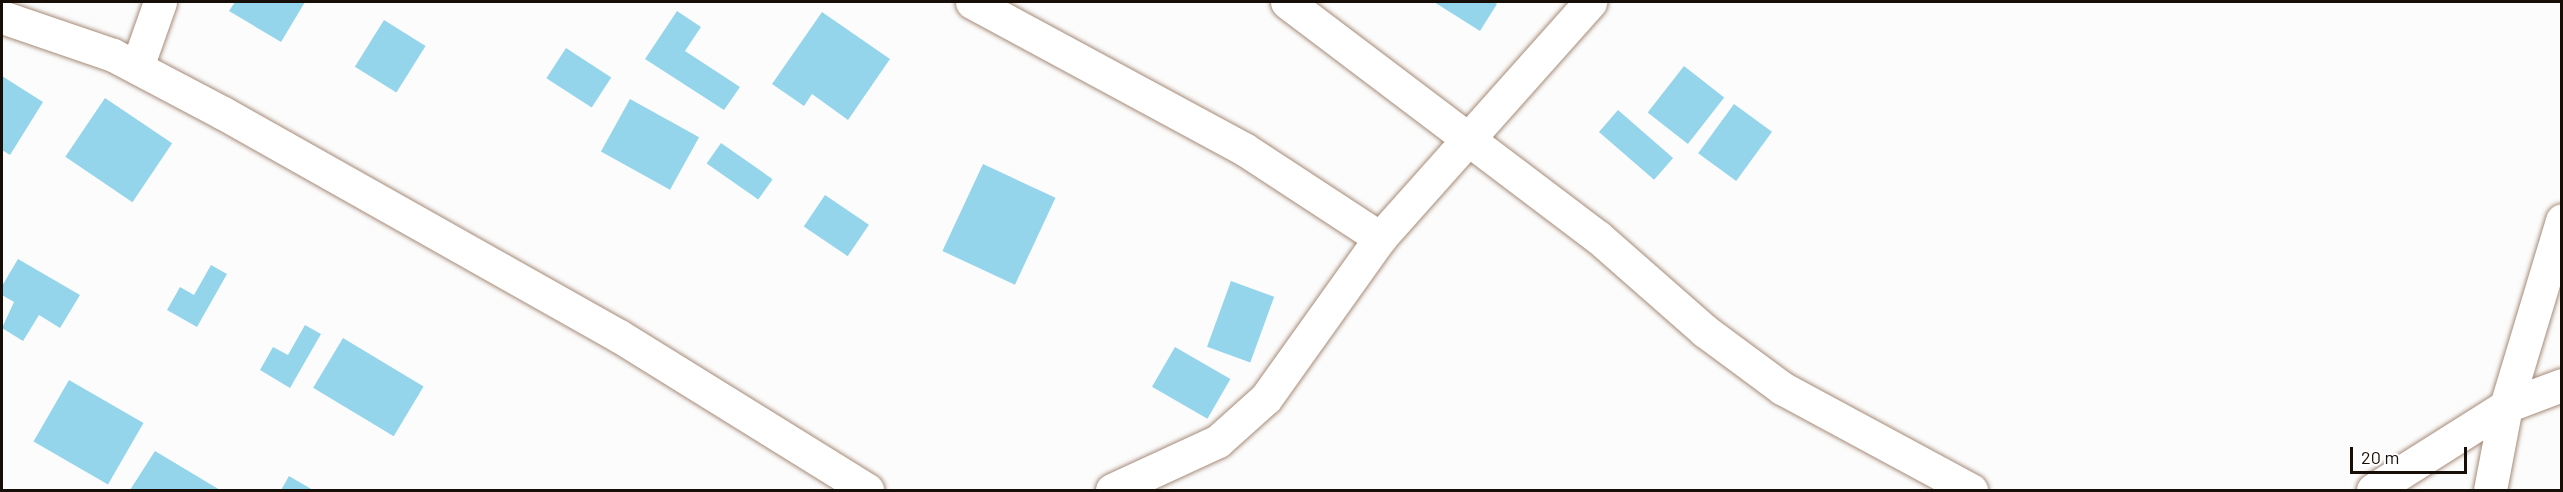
<!DOCTYPE html>
<style>
body{margin:0}
#map{position:relative;width:2563px;height:492px;overflow:hidden;background:#fcfcfc;font-family:Barlow,sans-serif}
div>[style]{position:absolute}
[style*='--x']{left:calc(var(--x)*1px);top:calc(var(--y)*1px);width:calc(var(--w)*1px);rotate:calc(var(--a)*1deg)}
.building>*{inset:0;background:#94d5eb;transform-origin:0 0}
.roads{filter:drop-shadow(0 0 2px #a58b78) drop-shadow(0 0 2px #a58b78)}
.street>*{height:33px;margin:-16.5px;padding:0 16.5px;transform-origin:16.5px;border-radius:16.5px;background:#fff}
span{translate:-50% -50%;white-space:nowrap;text-align:center;line-height:1.15;-webkit-text-stroke:4.5px #fff;paint-order:stroke}
.frame{position:absolute;inset:0;border:3px solid #180e08;pointer-events:none}
.scale{position:absolute;left:2350px;top:447px;width:117px;height:27px;box-sizing:border-box;border:3px solid #180e08;border-top:0;padding-left:8px;font-size:18px;line-height:21px;white-space:nowrap;color:#180e08;-webkit-text-stroke:4px #fff;paint-order:stroke}
</style>
<div id="map">
<div class="building">
<div style="clip-path:polygon(235px 2px,305px 2px,281px 42px,229px 11px)"></div>
<div style="clip-path:polygon(1434px 2px,1494px 2px,1497px 4px,1480px 31px)"></div>
<div style="clip-path:polygon(677px 11px,701px 27px,685px 51px,740px 87px,724px 110px,645px 59px)"></div>
<div style="clip-path:polygon(822px 12px,890px 59px,848px 120px,812px 94px,804px 106px,772px 84px)"></div>
<div style="left:384px;top:20px;width:49px;height:55px;rotate:32deg"></div>
<div style="left:566px;top:48px;width:54px;height:36px;rotate:33deg"></div>
<div style="left:1684px;top:66px;width:51px;height:59px;rotate:38deg"></div>
<div style="clip-path:polygon(2px 76px,43px 102px,10px 155px,2px 150px)"></div>
<div style="left:105px;top:98px;width:81px;height:71px;rotate:34deg"></div>
<div style="left:630px;top:99px;width:79px;height:60px;rotate:29deg"></div>
<div style="left:1734px;top:104px;width:47px;height:61px;rotate:36deg"></div>
<div style="left:1618px;top:110px;width:73px;height:29px;rotate:41deg"></div>
<div style="left:721px;top:143px;width:63px;height:25px;rotate:35deg"></div>
<div style="left:983px;top:164px;width:80px;height:96px;rotate:25deg"></div>
<div style="left:825px;top:195px;width:53px;height:38px;rotate:34deg"></div>
<div style="clip-path:polygon(18px 259px,80px 295px,60px 328px,39px 315px,23px 341px,2px 328px,14px 302px,2px 295px,2px 286px)"></div>
<div style="clip-path:polygon(211px 265px,227px 274px,197px 327px,167px 310px,180px 287px,194px 295px)"></div>
<div style="left:1231px;top:281px;width:46px;height:70px;rotate:20deg"></div>
<div style="clip-path:polygon(305px 325px,321px 334px,290px 388px,260px 370px,273px 347px,288px 355px)"></div>
<div style="left:343px;top:338px;width:94px;height:58px;rotate:31deg"></div>
<div style="left:1175px;top:347px;width:64px;height:46px;rotate:30deg"></div>
<div style="left:69px;top:380px;width:86px;height:71px;rotate:30deg"></div>
<div style="clip-path:polygon(155px 451px,220px 490px,130px 490px)"></div>
<div style="clip-path:polygon(289px 476px,313px 490px,281px 490px)"></div>
</div>
<div class="roads">
<div class="street">
<div style="--x:972;--y:2;--w:309;--a:28.4"></div>
<div style="--x:1244;--y:149;--w:163;--a:33.2"></div>
<div style="--x:1287;--y:2;--w:390;--a:37.1"></div>
<div style="--x:1598;--y:237;--w:142;--a:41.3"></div>
<div style="--x:1705;--y:331;--w:96;--a:36.5"></div>
<div style="--x:1782;--y:388;--w:215;--a:28.4"></div>
<div style="--x:2;--y:17;--w:117;--a:18.9"></div>
<div style="--x:113;--y:55;--w:124;--a:27.8"></div>
<div style="--x:223;--y:113;--w:454;--a:29.4"></div>
<div style="--x:619;--y:336;--w:292;--a:31.8"></div>
<div style="--x:137;--y:67;--w:69;--a:-70.5"></div>
<div style="--x:1112;--y:490;--w:117;--a:-24.8"></div>
<div style="--x:1218;--y:441;--w:64;--a:-41.9"></div>
<div style="--x:1266;--y:398;--w:196;--a:-54.5"></div>
<div style="--x:1380;--y:238;--w:316;--a:-48.3"></div>
<div style="--x:2373;--y:490;--w:157;--a:-32.3"></div>
<div style="--x:2506;--y:406;--w:60;--a:-20.6"></div>
<div style="--x:2490;--y:490;--w:86;--a:-79.2"></div>
<div style="--x:2506;--y:406;--w:194;--a:-73.2"></div>
</div>
</div>
<div class="frame"></div>
<div class="scale">20 m</div>
</div>
